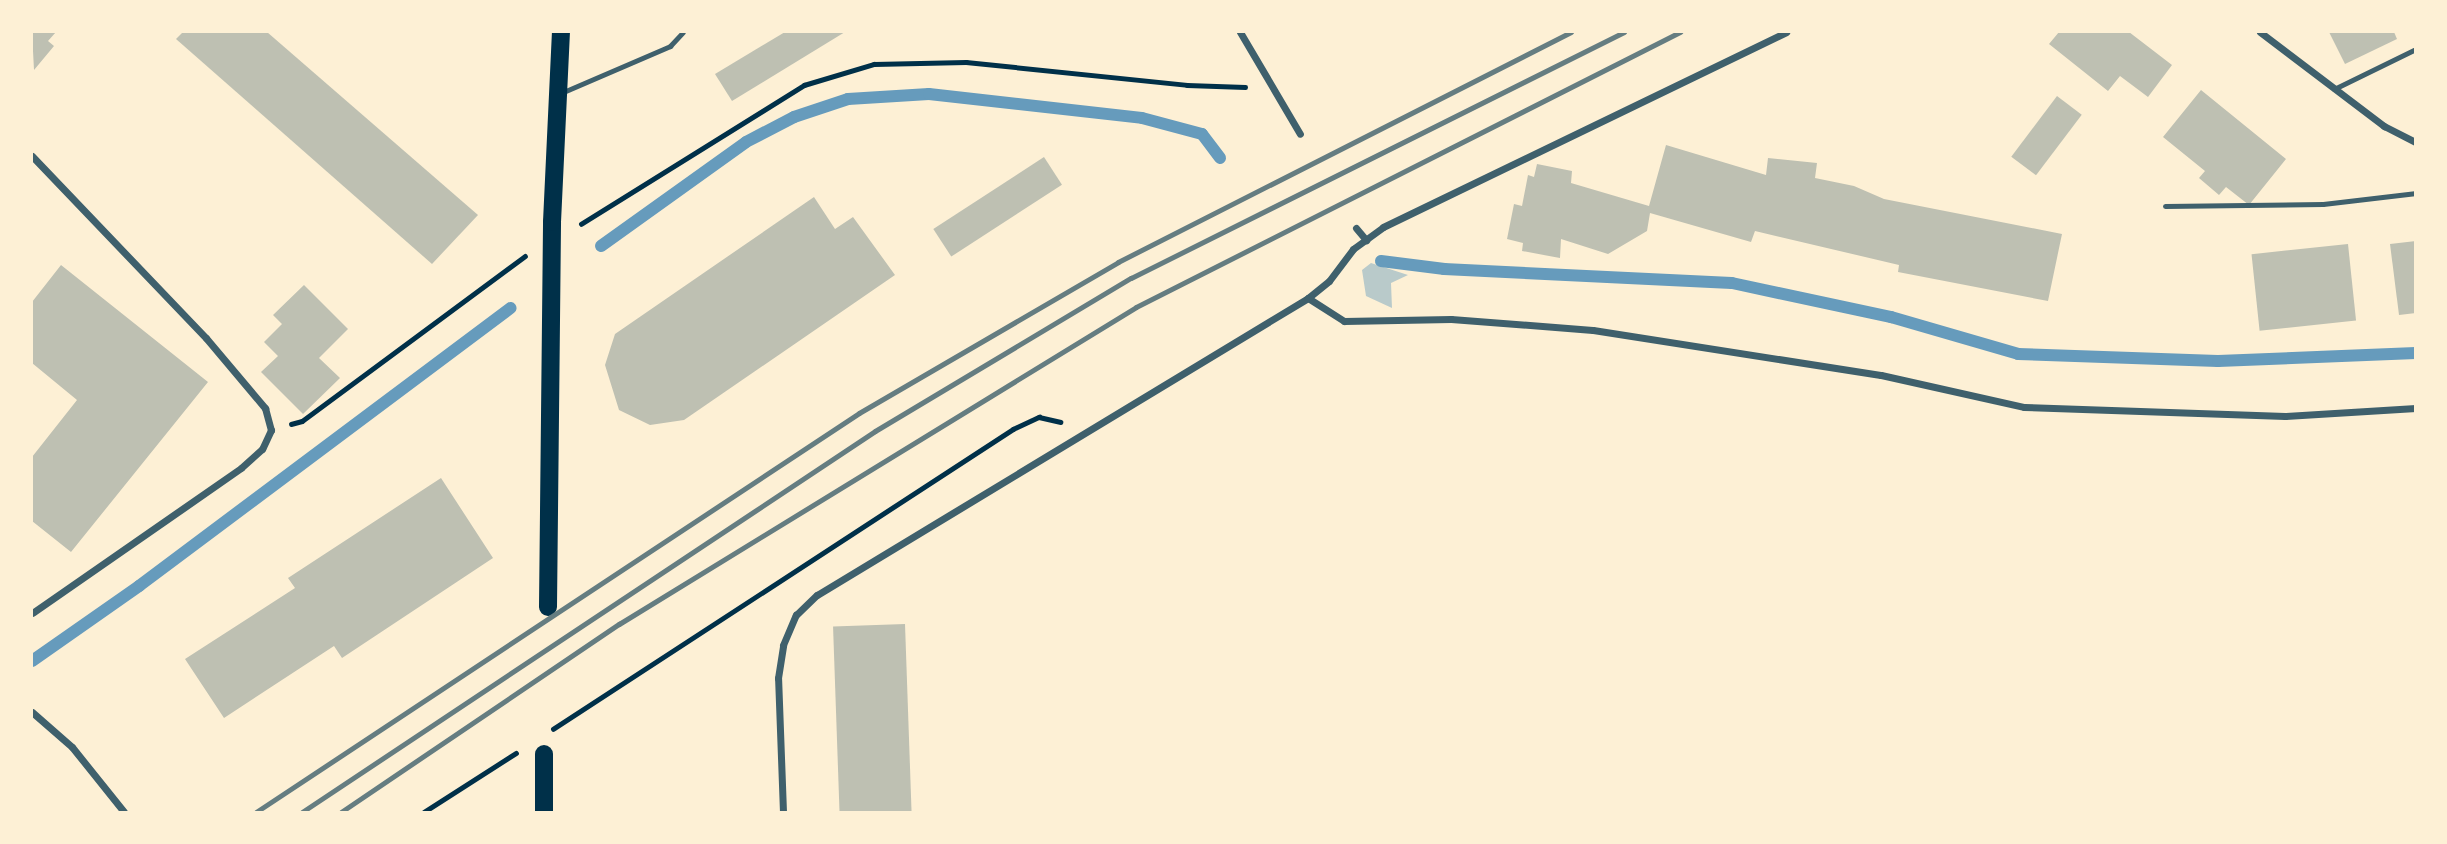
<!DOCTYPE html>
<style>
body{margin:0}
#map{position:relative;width:2447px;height:844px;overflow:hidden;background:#fdf0d5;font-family:Ubuntu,sans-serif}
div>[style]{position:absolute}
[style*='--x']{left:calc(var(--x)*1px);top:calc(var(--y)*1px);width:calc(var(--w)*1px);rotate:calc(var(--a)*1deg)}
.green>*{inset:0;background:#b9caca}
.stream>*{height:12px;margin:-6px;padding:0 6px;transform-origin:6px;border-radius:6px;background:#669bbc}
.building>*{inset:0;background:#bec0b2;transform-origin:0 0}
.path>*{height:4.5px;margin:-2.25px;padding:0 2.25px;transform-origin:2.25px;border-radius:2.25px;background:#003049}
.service>*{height:5px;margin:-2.5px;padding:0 2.5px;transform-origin:2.5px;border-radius:2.5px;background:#3f606c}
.minor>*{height:7px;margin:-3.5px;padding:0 3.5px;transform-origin:3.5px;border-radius:3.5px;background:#3f606c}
.primary>*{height:18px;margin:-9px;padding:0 9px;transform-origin:9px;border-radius:9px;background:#003049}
.rail>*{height:5px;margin:-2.5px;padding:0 2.5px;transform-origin:2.5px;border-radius:2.5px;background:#657d81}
span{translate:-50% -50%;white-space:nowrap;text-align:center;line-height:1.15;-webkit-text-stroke:7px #fdf0d5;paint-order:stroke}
.frame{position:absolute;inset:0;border:33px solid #fdf0d5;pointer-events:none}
</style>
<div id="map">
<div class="green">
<div style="clip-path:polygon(1371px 263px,1408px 275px,1391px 283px,1392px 308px,1366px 296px,1362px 270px)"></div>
</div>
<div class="stream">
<div style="--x:601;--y:246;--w:178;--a:-35.6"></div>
<div style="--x:746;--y:142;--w:54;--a:-27.5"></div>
<div style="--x:794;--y:117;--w:57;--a:-18.4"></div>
<div style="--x:848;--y:99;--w:81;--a:-3.5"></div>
<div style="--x:929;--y:94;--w:214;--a:6.4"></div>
<div style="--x:1142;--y:118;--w:62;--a:14.9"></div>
<div style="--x:1202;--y:134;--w:30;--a:53"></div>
<div style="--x:1381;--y:261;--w:64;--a:7.2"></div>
<div style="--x:1444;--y:269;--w:288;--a:2.8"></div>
<div style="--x:1732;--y:283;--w:163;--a:12.1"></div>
<div style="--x:1891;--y:317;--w:132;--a:16.2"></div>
<div style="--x:2018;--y:354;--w:200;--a:2"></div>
<div style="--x:2218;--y:361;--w:198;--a:-2.3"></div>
<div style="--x:32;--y:661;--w:131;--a:-35"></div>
<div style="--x:139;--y:586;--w:464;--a:-36.8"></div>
</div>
<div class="building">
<div style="clip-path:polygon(32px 32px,56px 32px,48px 41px,54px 46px,34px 70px)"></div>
<div style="clip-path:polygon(183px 32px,267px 32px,478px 215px,432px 264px,176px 39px)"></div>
<div style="clip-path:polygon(785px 32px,845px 32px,732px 101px,715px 74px)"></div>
<div style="clip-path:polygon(2059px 32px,2129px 32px,2172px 65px,2148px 97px,2120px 76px,2108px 91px,2049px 44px)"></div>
<div style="clip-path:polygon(2329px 32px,2394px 32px,2397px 39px,2345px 64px)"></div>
<div style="clip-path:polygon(2201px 90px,2286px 159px,2249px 205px,2226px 187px,2219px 195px,2199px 178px,2205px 171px,2163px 137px)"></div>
<div style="left:2057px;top:96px;width:31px;height:76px;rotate:37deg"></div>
<div style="clip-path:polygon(1666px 145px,1766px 175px,1768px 158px,1817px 163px,1815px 178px,1854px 186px,1884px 199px,2062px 234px,2048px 301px,1898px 272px,1899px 265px,1755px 231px,1751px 242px,1650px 213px,1647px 231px,1608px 254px,1561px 239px,1560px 258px,1522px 251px,1523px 243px,1507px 239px,1514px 204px,1522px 206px,1528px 175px,1534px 177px,1537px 164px,1572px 171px,1571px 183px,1649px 206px)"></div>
<div style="left:1044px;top:157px;width:33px;height:132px;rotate:57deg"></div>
<div style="clip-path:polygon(814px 197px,835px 229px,853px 217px,895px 275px,684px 420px,650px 425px,619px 410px,605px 365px,615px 334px)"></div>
<div style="clip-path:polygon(2416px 241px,2416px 313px,2399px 315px,2390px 244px)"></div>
<div style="left:2348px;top:244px;width:77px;height:97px;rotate:84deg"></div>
<div style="clip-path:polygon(61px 265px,208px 382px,71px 552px,32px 521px,32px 457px,77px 400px,32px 363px,32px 302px)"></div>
<div style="clip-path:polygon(304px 285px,348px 329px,319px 358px,340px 378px,303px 414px,261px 372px,278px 356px,264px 342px,282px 324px,273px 315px)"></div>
<div style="clip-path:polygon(441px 478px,493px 558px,342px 658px,334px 646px,224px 718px,185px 659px,295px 588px,288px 578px)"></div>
<div style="left:905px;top:624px;width:188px;height:72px;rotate:88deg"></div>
</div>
<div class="path">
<div style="--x:581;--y:224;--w:263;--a:-31.9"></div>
<div style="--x:804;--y:85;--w:73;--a:-16.7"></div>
<div style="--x:874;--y:64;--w:92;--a:-1.2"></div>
<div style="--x:966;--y:62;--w:222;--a:5.9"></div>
<div style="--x:1187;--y:85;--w:58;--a:2"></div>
<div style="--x:291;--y:424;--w:11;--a:-15"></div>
<div style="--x:302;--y:421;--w:277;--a:-36.5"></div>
<div style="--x:553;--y:729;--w:549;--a:-33.11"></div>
<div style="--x:1013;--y:429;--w:29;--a:-25"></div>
<div style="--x:1039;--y:417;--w:22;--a:13"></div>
<div style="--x:424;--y:812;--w:109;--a:-32.7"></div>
</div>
<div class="service">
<div style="--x:2334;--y:89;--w:91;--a:-26"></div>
<div style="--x:561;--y:93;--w:119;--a:-23.3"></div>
<div style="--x:670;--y:46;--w:19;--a:-47"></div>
<div style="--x:2165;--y:206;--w:158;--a:-0.7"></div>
<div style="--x:2323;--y:204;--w:94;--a:-6.7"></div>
</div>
<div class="minor">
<div style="--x:1240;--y:32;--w:118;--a:59.5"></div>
<div style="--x:2260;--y:32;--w:156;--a:37.2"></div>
<div style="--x:2384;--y:126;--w:36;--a:27"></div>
<div style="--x:32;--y:156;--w:252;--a:46.3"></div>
<div style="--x:206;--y:338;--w:92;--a:49.9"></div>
<div style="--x:265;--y:408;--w:23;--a:75"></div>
<div style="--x:271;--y:430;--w:21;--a:115"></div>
<div style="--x:262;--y:449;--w:28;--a:138"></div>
<div style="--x:241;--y:468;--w:254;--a:145.2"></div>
<div style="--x:1356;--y:228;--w:16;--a:50"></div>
<div style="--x:1308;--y:298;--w:43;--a:32.6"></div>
<div style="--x:1344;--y:321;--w:107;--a:-1.1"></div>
<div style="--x:1451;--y:319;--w:142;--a:4.4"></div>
<div style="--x:1593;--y:330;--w:291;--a:8.9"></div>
<div style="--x:1881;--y:375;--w:147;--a:12.6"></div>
<div style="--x:2024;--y:407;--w:261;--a:2"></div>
<div style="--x:2285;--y:416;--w:131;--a:-3.5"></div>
<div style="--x:32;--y:712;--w:53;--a:41.2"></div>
<div style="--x:72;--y:747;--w:83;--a:51.3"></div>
<div style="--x:783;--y:812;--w:134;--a:-92.1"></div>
<div style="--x:778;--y:678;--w:33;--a:-81"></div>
<div style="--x:783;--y:645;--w:33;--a:-67"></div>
<div style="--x:796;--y:615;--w:29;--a:-44"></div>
<div style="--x:817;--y:595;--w:574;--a:-31.17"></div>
<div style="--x:1308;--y:298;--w:27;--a:-39"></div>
<div style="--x:1329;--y:281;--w:40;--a:-53"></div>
<div style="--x:1353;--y:249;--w:37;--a:-36"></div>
<div style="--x:1383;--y:227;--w:448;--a:-25.8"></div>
</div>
<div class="primary">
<div style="--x:548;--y:607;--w:385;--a:-89.4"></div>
<div style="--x:552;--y:222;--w:190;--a:-87.3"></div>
<div style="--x:544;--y:812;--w:58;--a:-90"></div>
</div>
<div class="rail">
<div style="--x:256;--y:812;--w:723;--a:-33.49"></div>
<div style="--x:859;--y:413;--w:300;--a:-30.2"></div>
<div style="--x:1118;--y:262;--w:508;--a:-26.92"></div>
<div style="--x:302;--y:812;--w:688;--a:-33.62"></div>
<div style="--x:875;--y:431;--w:298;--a:-30.9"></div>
<div style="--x:1131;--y:278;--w:551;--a:-26.52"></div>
<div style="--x:341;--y:812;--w:336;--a:-34.1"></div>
<div style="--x:619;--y:624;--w:606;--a:-31.51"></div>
<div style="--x:1136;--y:307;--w:610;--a:-26.82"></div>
</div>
<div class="frame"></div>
</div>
